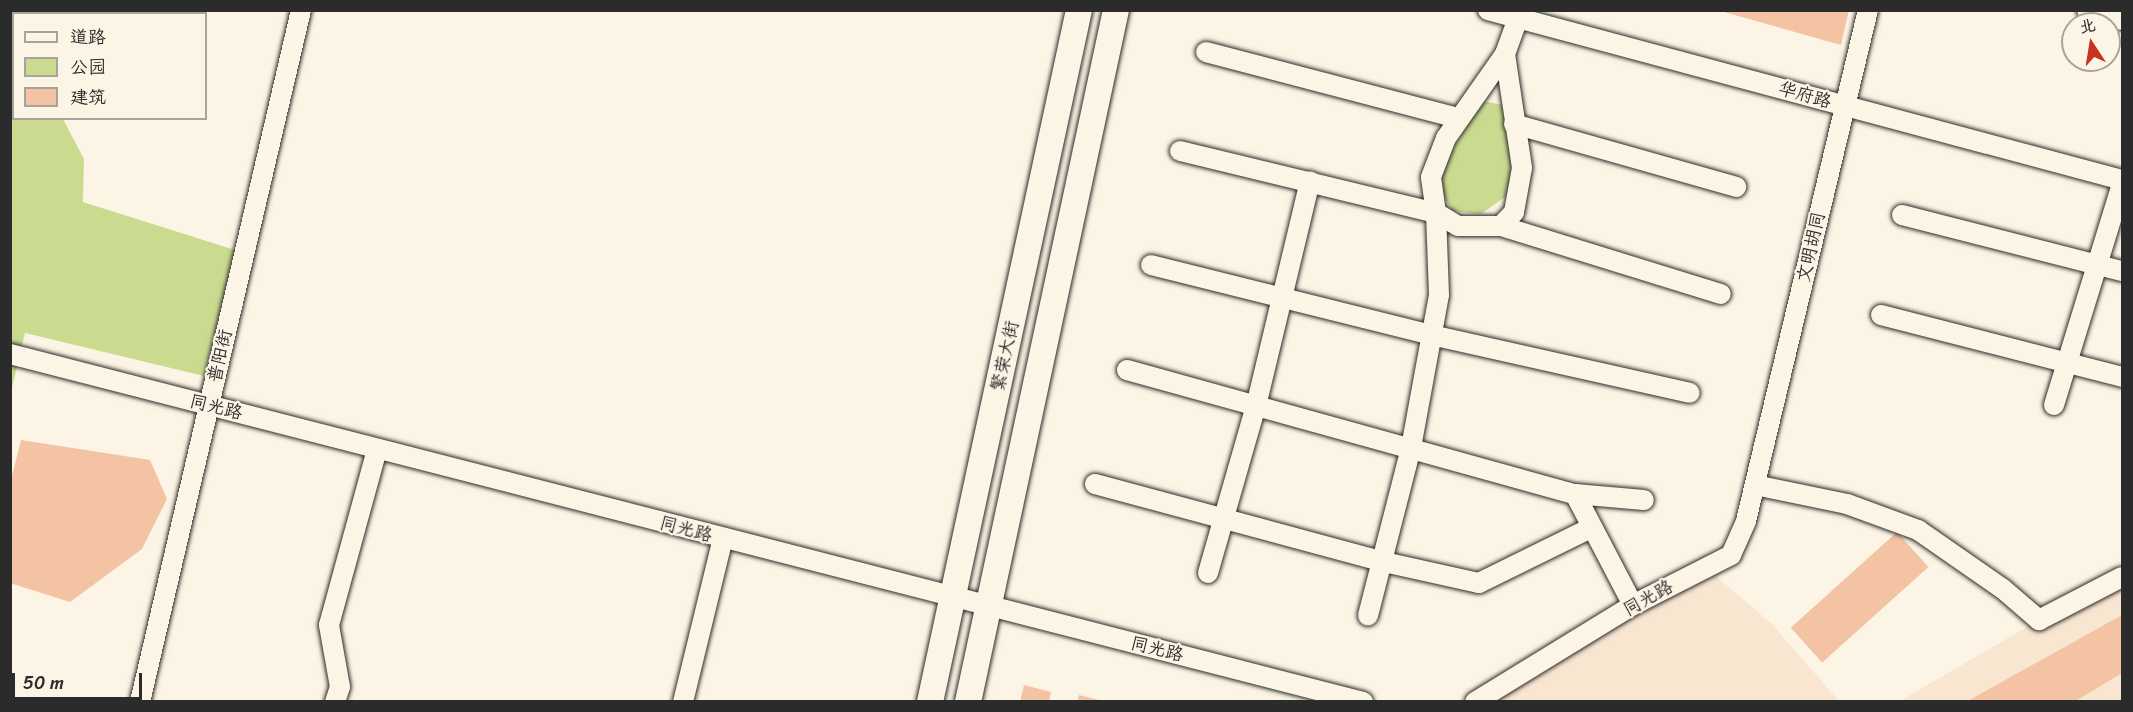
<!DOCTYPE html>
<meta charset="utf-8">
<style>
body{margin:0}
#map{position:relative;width:2133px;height:712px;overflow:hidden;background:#fcf5e5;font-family:Sriracha,"LXGW WenKai TC",sans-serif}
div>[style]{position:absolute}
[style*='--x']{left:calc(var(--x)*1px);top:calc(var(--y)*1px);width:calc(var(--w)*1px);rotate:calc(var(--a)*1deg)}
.built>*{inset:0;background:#f9e6d1}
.green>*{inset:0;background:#cadb90}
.building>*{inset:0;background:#f3c3a3;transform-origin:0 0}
.roads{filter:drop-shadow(0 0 2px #2b2b2b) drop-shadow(0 0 2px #2b2b2b)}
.minor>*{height:20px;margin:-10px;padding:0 10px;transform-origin:10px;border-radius:10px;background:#fcf5e5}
.major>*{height:26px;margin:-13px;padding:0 13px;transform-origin:13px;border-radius:13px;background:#fcf5e5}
span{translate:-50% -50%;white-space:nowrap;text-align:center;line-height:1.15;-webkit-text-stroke:4.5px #fcf5e5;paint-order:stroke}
.street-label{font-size:18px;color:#2b2b2b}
.frame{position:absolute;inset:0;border:12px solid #2b2b2b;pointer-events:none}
.legend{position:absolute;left:12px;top:12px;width:195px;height:108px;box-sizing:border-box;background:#fcf5e5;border:2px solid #a8a49b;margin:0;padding:8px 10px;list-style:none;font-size:18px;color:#2b2b2b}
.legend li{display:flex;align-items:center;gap:12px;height:30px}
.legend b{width:30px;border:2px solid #a8a49b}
.north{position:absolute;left:2061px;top:12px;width:60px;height:60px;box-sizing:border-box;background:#fcf5e5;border:2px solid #a8a49b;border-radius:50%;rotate:348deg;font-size:16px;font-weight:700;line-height:24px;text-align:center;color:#2b2b2b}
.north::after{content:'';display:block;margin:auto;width:21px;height:27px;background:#c8321e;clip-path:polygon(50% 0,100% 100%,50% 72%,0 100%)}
.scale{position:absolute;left:12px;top:673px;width:130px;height:27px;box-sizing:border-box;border:3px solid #2b2b2b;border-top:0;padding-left:8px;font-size:18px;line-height:21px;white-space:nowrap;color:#2b2b2b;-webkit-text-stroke:4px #fcf5e5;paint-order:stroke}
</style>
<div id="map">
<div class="built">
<div style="clip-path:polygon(1709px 570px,1772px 624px,1839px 701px,1493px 702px)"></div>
<div style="clip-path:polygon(2122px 578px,2122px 701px,1898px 702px,2039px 620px)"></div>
</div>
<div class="green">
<div style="clip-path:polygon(11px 11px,81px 11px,14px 14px,14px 118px,63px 119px,84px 159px,83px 202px,235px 250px,204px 376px,25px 333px,11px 392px)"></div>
<div style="clip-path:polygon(1483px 101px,1508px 106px,1511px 164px,1508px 195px,1481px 214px,1452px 211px,1438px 185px,1455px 145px)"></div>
</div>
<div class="building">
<div style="clip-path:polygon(1717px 10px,1849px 10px,1841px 45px)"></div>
<div style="clip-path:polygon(21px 440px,150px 460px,167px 499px,142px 549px,70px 602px,10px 583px,10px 484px)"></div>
<div style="left:1897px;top:532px;width:47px;height:143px;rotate:48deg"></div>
<div style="clip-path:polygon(2122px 615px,2122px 673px,2074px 702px,1966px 702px)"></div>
<div style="clip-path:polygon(1024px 685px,1051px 692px,1049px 702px,1020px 702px)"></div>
<div style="clip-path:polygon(1079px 695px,1103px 701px,1103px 702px,1077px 702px)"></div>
</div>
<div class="roads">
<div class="minor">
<div style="--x:1488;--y:10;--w:656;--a:15.01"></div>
<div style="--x:2087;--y:10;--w:36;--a:16"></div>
<div style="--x:1206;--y:52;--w:260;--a:14.7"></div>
<div style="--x:1505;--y:54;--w:115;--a:81.5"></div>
<div style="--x:1522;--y:168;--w:45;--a:100.3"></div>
<div style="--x:1514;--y:212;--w:19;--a:133"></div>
<div style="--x:1501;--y:226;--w:43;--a:180"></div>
<div style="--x:1458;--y:226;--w:26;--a:-149"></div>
<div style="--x:1436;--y:213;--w:36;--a:-98"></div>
<div style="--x:1431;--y:177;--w:42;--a:-69"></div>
<div style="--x:1446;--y:138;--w:103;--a:-54.9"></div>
<div style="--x:1505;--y:54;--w:38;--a:-70"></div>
<div style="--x:1514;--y:124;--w:231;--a:15.8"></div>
<div style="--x:1180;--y:151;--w:263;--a:13.6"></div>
<div style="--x:1436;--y:213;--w:82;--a:87.9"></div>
<div style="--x:1439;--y:295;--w:156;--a:100.4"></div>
<div style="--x:1411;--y:448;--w:173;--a:104.4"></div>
<div style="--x:1902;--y:215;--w:227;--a:14.3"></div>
<div style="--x:1501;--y:226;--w:230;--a:17.2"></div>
<div style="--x:1151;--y:265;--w:289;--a:14"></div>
<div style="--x:1431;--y:335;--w:265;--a:12.6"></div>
<div style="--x:1881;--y:315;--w:249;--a:14.4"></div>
<div style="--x:10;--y:354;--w:1397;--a:14.42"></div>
<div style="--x:1127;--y:370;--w:465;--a:15.5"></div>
<div style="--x:1575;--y:494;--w:69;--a:5"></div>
<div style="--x:2054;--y:405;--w:231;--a:-72.9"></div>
<div style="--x:1095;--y:484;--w:299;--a:15.1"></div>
<div style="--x:1384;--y:562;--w:97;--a:12.5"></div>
<div style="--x:1479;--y:583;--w:125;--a:-26.2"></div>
<div style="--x:1755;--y:485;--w:94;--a:11.7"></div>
<div style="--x:1847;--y:504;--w:76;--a:20.1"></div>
<div style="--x:1918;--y:530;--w:103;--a:34.8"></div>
<div style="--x:2003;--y:589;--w:48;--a:40.7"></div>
<div style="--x:2039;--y:620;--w:93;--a:-27.4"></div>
<div style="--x:1575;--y:494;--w:125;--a:62.4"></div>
<div style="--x:1208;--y:573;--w:174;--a:-74"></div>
<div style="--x:1256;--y:406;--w:231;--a:-76.5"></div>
<div style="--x:140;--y:702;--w:710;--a:-76.9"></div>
<div style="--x:335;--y:702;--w:16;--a:-72"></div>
<div style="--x:340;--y:687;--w:63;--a:-100.1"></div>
<div style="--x:329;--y:625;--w:182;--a:-74.7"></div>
<div style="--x:683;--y:702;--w:169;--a:-76.3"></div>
<div style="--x:1475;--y:702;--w:185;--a:-31.5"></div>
<div style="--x:1633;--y:605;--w:110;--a:-27"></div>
<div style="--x:1731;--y:555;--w:37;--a:-66"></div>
<div style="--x:1746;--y:521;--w:525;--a:-76.57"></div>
</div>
<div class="major">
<div style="--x:930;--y:702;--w:708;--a:-77.85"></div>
<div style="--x:968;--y:702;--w:708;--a:-77.93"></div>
</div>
</div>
<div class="street-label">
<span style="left:1805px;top:95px;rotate:16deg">华府路</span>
<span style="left:1811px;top:247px;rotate:-77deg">文明胡同</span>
<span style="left:220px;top:356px;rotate:-77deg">普阳街</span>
<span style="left:1005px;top:356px;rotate:-78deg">繁荣大街</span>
<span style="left:216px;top:407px;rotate:14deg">同光路</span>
<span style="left:686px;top:529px;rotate:15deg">同光路</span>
<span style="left:1648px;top:598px;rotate:-29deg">同光路</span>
<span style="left:1157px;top:649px;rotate:14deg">同光路</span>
</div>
<div class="frame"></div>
<ul class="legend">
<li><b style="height:8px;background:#fcf5e5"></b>道路</li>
<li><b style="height:16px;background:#cadb90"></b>公园</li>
<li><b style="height:16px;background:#f3c3a3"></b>建筑</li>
</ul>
<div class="north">北</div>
<div class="scale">50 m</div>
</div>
